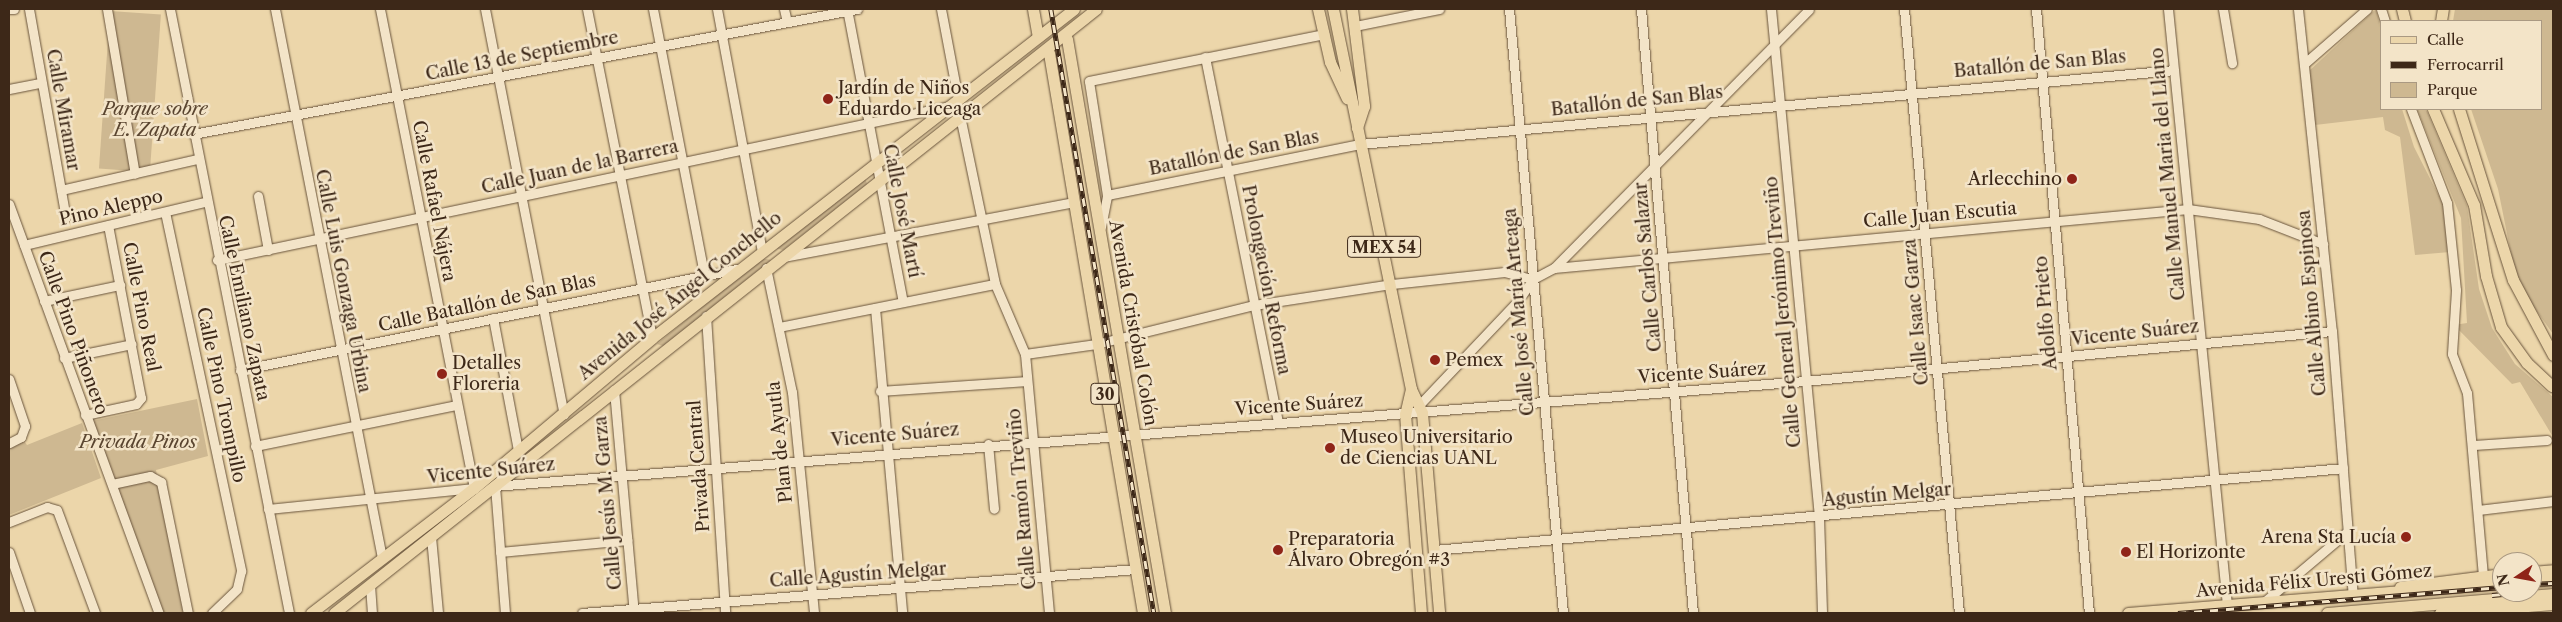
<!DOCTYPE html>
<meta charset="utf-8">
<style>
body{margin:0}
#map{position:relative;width:2562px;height:622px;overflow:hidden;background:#ecd6aa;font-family:"Libre Caslon Text",serif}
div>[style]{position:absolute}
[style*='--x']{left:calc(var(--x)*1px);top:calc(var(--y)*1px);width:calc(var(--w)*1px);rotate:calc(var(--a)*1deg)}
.green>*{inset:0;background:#ceb891;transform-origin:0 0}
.roads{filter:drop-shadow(0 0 1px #69543c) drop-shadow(0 0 1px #69543c)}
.minor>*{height:9px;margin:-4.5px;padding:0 4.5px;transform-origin:4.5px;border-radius:4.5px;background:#f3e4c8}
.major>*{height:11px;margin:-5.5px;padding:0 5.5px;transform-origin:5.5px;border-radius:5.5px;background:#ecd6aa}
.rail>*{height:4.5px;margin-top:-2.25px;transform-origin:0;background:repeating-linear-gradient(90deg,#f3e4c8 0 8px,#3d2818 0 16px);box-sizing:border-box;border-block:1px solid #3d2818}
.dots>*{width:14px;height:14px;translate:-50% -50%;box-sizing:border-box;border:2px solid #f3e4c8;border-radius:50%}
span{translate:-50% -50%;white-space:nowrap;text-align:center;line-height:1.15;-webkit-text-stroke:5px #f3e4c8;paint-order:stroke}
.shield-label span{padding:1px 4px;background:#f3e4c8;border:1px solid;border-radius:4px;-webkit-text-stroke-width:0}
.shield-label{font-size:16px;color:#3d2818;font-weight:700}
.street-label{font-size:18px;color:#3d2818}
.poi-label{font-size:18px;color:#3d2818}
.left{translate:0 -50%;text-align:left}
.right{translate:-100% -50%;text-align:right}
.park-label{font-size:18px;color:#5a4530;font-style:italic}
.frame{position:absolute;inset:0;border:10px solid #3d2818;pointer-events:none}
.legend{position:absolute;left:2380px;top:20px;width:162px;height:90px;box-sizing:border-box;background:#f3e4c8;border:1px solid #aa9982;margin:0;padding:6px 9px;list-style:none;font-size:15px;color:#3d2818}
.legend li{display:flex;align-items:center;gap:10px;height:25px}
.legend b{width:25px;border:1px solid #aa9982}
.north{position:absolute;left:2492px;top:552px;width:50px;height:50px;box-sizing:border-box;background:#f3e4c8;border:1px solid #aa9982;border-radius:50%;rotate:258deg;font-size:14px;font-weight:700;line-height:20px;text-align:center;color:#3d2818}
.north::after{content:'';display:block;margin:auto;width:18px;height:22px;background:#8f2418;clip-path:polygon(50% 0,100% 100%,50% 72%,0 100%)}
</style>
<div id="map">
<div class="green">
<div style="clip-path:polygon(2376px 9px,2381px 30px,2381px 109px,2402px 109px,2414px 147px,2443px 204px,2450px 252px,2415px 255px,2400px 137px,2385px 130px,2383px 117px,2315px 125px,2309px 71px)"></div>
<div style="clip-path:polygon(2455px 9px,2553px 9px,2553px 334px,2517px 283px,2498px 189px,2471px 109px,2541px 109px,2541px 21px,2453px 21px)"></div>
<div style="left:110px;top:11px;width:51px;height:158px;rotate:4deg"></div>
<div style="clip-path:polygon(2417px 109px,2426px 109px,2467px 206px,2479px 289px,2492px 328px,2515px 364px,2553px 397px,2553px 437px,2520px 382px,2512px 384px,2454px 325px,2467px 323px,2461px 218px)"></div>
<div style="clip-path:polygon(865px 178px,867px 184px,783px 250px,774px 248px)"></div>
<div style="clip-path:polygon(761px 258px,771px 260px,663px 346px,657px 344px)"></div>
<div style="clip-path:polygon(197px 399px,208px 456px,156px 470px,183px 613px,162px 613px,92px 421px)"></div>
<div style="clip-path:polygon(82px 423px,101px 478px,9px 515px,9px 446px,24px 441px,27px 445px)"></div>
</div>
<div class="roads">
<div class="minor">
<div style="--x:9;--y:9;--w:5;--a:0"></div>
<div style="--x:29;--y:9;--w:212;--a:80"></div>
<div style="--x:107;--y:9;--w:167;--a:80.4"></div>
<div style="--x:170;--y:9;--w:616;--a:78.85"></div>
<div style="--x:275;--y:9;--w:559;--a:78.97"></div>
<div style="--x:380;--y:9;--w:488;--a:78.9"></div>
<div style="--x:485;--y:9;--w:413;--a:79"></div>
<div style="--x:587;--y:9;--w:335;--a:78.8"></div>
<div style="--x:653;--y:9;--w:271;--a:79.1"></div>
<div style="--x:717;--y:9;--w:246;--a:79.5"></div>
<div style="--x:784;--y:9;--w:13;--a:77"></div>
<div style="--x:847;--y:9;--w:298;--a:79.2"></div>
<div style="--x:941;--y:9;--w:92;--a:79.3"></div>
<div style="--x:1509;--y:9;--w:606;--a:84.89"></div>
<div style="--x:1641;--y:9;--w:606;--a:85.08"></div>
<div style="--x:1771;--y:9;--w:510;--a:84.6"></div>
<div style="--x:1819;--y:517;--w:96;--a:88.2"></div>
<div style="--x:1904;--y:9;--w:606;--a:84.8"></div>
<div style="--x:2036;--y:9;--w:606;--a:84.99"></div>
<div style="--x:2168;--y:9;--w:599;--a:84.35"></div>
<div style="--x:2223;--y:9;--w:55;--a:80.5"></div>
<div style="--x:2298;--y:9;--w:324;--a:84"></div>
<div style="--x:2332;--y:331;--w:265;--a:85.5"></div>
<div style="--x:2381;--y:9;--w:13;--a:72"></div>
<div style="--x:1355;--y:26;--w:86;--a:-11.4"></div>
<div style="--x:1205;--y:57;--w:372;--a:78.7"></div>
<div style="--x:2305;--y:63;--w:82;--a:-41.1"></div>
<div style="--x:9;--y:89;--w:33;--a:-11"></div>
<div style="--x:2411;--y:109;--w:101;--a:69"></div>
<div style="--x:2447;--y:203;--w:87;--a:84.1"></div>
<div style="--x:2456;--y:290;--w:64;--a:93.6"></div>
<div style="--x:2452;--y:354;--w:42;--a:69"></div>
<div style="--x:2467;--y:393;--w:183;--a:85"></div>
<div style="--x:960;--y:116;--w:172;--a:78.2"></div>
<div style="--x:995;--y:284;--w:76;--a:66.8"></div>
<div style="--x:1025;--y:354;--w:260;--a:84.7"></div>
<div style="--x:193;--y:134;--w:676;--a:-10.66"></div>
<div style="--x:61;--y:190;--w:139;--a:-12.8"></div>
<div style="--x:1107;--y:195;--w:258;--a:-11.4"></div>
<div style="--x:1360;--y:144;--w:817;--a:-5.19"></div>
<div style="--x:258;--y:196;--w:55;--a:79.5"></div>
<div style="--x:9;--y:204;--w:436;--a:69.9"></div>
<div style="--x:165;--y:212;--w:367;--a:78"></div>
<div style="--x:241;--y:571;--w:18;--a:103"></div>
<div style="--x:237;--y:589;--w:35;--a:136"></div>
<div style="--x:1101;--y:227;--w:33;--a:-79"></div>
<div style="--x:1107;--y:195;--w:115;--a:-99"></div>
<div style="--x:1089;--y:81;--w:240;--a:-11.3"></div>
<div style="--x:24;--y:245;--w:186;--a:-13.4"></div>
<div style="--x:783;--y:257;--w:295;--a:-10.7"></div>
<div style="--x:217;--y:260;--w:749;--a:-11.87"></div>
<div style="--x:766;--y:268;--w:127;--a:78.2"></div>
<div style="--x:792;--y:392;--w:222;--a:84.3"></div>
<div style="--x:1554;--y:268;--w:637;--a:-5.32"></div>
<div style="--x:2188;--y:209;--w:72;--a:8"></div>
<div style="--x:2259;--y:219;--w:69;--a:21.3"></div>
<div style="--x:44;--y:301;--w:78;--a:-11.9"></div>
<div style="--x:875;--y:308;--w:306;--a:84.9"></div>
<div style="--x:706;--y:316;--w:298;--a:86.3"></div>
<div style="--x:493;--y:318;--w:134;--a:79.3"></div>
<div style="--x:779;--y:327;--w:220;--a:-11.3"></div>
<div style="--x:1025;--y:354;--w:72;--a:-8"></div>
<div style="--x:1096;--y:344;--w:163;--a:-13.9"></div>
<div style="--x:1254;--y:305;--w:140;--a:-8.7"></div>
<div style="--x:1392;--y:284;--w:113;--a:-6.1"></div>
<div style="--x:1504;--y:272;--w:30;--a:14"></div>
<div style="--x:64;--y:358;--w:69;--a:-11.6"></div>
<div style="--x:240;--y:370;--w:512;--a:-11.49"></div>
<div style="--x:9;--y:379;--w:50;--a:71.2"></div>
<div style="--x:25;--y:426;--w:12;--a:110"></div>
<div style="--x:21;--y:437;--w:13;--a:153"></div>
<div style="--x:614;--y:390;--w:224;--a:84.9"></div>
<div style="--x:880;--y:391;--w:147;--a:-3.9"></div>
<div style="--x:1421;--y:403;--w:139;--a:-46.5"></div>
<div style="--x:1517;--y:302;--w:28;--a:-55"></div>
<div style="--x:1533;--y:279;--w:24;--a:-28"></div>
<div style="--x:1554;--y:268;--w:363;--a:-45.4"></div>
<div style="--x:85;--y:415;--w:52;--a:-12.2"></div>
<div style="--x:136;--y:404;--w:8;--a:-50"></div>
<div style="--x:141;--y:398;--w:176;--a:-100.8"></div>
<div style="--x:988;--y:444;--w:65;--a:84.7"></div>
<div style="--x:2474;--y:445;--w:73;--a:-3.9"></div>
<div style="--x:255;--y:446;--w:206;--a:-11.5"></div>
<div style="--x:112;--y:484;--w:39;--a:-12"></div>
<div style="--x:150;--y:476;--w:13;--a:29"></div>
<div style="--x:161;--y:482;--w:134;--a:78.4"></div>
<div style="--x:494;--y:486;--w:1315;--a:-4.58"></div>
<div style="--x:1805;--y:381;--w:529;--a:-5.42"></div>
<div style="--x:495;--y:486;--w:127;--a:85.5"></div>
<div style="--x:268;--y:509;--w:207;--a:-5.8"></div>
<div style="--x:2478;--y:510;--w:76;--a:-6.8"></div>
<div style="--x:9;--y:522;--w:41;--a:-21.5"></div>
<div style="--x:47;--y:507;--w:10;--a:17"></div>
<div style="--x:57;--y:510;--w:110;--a:69.7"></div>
<div style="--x:431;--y:537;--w:76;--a:84.7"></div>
<div style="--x:1434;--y:550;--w:913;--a:-5.15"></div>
<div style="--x:9;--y:552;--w:65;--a:71"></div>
<div style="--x:500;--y:552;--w:128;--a:-5.4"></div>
<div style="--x:370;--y:585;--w:28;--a:86"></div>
<div style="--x:2264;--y:602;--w:110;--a:-40.2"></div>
<div style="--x:582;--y:613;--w:556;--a:-4.54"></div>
</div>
<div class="major">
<div style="--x:1033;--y:9;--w:28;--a:80"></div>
<div style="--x:1318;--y:9;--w:54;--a:77.2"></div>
<div style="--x:1330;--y:62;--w:40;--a:65"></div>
<div style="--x:1333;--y:9;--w:388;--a:78.4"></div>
<div style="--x:1411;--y:389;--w:26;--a:65"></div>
<div style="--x:1422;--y:413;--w:201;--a:85.1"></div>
<div style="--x:1352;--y:9;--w:98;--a:82.9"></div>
<div style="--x:1364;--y:106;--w:23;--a:108"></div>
<div style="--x:2402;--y:9;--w:12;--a:76"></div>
<div style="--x:2441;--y:21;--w:12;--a:-81"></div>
<div style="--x:1067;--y:39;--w:582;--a:80.31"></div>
<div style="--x:1049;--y:53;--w:568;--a:80.47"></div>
<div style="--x:2433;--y:109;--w:104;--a:66.9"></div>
<div style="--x:2474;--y:205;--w:72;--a:80.4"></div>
<div style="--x:2486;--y:276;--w:53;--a:73.6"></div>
<div style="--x:2501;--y:327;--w:44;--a:54.2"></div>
<div style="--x:2527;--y:363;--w:34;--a:43"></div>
<div style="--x:2459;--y:109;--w:179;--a:72.5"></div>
<div style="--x:2513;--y:280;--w:85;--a:61.9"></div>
<div style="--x:1411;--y:389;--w:26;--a:103"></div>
<div style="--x:1405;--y:414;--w:200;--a:85.4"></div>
<div style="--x:2532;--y:572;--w:21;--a:-5"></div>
<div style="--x:2532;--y:581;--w:21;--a:-5"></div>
<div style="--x:2400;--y:587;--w:103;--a:-7.3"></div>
<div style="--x:311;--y:613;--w:205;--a:-37.5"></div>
<div style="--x:474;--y:488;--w:233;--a:-40.1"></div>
<div style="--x:652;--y:338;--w:535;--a:-37.94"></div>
<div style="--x:334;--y:613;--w:972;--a:-38.4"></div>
<div style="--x:2128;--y:613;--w:375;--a:-4.6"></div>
<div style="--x:2327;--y:613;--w:227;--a:-4.8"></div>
<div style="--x:2440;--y:613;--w:113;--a:-4.6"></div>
</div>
</div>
<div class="rail">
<div style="--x:1051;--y:9;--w:613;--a:80.32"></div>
<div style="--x:2532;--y:584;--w:21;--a:-3"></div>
<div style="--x:2492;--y:595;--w:36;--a:-5"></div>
<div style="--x:2178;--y:613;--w:325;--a:-4.6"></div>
</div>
<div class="dots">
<div style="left:828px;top:99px;background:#8f2418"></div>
<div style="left:2072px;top:179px;background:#8f2418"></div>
<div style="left:1435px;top:360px;background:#8f2418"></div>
<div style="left:442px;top:374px;background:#8f2418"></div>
<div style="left:1330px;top:448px;background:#8f2418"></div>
<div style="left:2406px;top:537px;background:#8f2418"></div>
<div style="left:1278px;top:550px;background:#8f2418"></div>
<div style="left:2126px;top:552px;background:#8f2418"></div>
</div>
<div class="shield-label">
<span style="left:1384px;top:247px">MEX 54</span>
<span style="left:1105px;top:394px">30</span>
</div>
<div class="street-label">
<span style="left:522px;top:56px;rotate:-11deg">Calle 13 de Septiembre</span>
<span style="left:2040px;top:64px;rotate:-5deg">Batallón de San Blas</span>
<span style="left:1637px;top:101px;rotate:-6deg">Batallón de San Blas</span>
<span style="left:63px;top:110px;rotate:80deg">Calle Miramar</span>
<span style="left:1234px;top:153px;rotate:-11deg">Batallón de San Blas</span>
<span style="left:580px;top:167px;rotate:-12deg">Calle Juan de la Barrera</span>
<span style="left:2168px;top:174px;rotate:-95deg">Calle Manuel Maria del Llano</span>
<span style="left:434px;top:201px;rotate:79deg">Calle Rafael Nájera</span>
<span style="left:111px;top:208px;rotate:-13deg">Pino Aleppo</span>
<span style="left:902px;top:211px;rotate:79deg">Calle José Martí</span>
<span style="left:1940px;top:215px;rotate:-5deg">Calle Juan Escutia</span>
<span style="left:1648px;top:267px;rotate:-95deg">Calle Carlos Salazar</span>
<span style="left:1266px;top:280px;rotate:79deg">Prolongación Reforma</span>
<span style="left:343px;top:281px;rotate:79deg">Calle Luis Gonzaga Urbina</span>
<span style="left:680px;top:296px;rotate:-39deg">Avenida José Ángel Conchello</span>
<span style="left:487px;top:303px;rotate:-12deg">Calle Batallón de San Blas</span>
<span style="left:2312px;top:303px;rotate:-95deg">Calle Albino Espinosa</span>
<span style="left:141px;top:307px;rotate:79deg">Calle Pino Real</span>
<span style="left:244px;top:308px;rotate:78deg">Calle Emiliano Zapata</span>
<span style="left:1519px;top:312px;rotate:-95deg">Calle José María Arteaga</span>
<span style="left:1783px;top:312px;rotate:-95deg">Calle General Jerónimo Treviño</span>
<span style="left:1916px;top:312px;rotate:-95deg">Calle Isaac Garza</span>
<span style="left:2046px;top:313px;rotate:-95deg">Adolfo Prieto</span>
<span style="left:1133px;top:323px;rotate:80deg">Avenida Cristóbal Colón</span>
<span style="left:73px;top:333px;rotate:70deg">Calle Pino Piñonero</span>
<span style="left:2135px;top:333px;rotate:-6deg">Vicente Suárez</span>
<span style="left:1702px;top:373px;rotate:-4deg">Vicente Suárez</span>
<span style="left:221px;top:395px;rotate:78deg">Calle Pino Trompillo</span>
<span style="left:1299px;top:405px;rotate:-4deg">Vicente Suárez</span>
<span style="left:895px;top:435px;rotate:-5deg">Vicente Suárez</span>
<span style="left:780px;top:442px;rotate:-96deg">Plan de Ayutla</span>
<span style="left:699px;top:466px;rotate:-94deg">Privada Central</span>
<span style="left:491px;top:471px;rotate:-6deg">Vicente Suárez</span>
<span style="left:1887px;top:495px;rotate:-5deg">Agustín Melgar</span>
<span style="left:1022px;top:499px;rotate:-95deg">Calle Ramón Treviño</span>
<span style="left:608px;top:503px;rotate:-95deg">Calle Jesús M. Garza</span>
<span style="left:858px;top:575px;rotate:-4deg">Calle Agustín Melgar</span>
<span style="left:2314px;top:581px;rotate:-5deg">Avenida Félix Uresti Gómez</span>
</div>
<div class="poi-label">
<span class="left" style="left:838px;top:99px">Jardín de Niños<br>Eduardo Liceaga</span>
<span class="right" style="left:2062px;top:179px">Arlecchino</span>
<span class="left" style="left:1445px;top:360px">Pemex</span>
<span class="left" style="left:452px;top:374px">Detalles<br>Floreria</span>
<span class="left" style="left:1340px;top:448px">Museo Universitario<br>de Ciencias UANL</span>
<span class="right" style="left:2396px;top:537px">Arena Sta Lucía</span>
<span class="left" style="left:1288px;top:550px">Preparatoria<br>Álvaro Obregón #3</span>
<span class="left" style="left:2136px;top:552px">El Horizonte</span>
</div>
<div class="park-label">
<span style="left:155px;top:120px">Parque sobre<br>E. Zapata</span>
<span style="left:138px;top:442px">Privada Pinos</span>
</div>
<div class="frame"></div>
<ul class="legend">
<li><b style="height:6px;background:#ecd6aa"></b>Calle</li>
<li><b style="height:6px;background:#3d2818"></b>Ferrocarril</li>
<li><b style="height:14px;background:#ceb891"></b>Parque</li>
</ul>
<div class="north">N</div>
</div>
